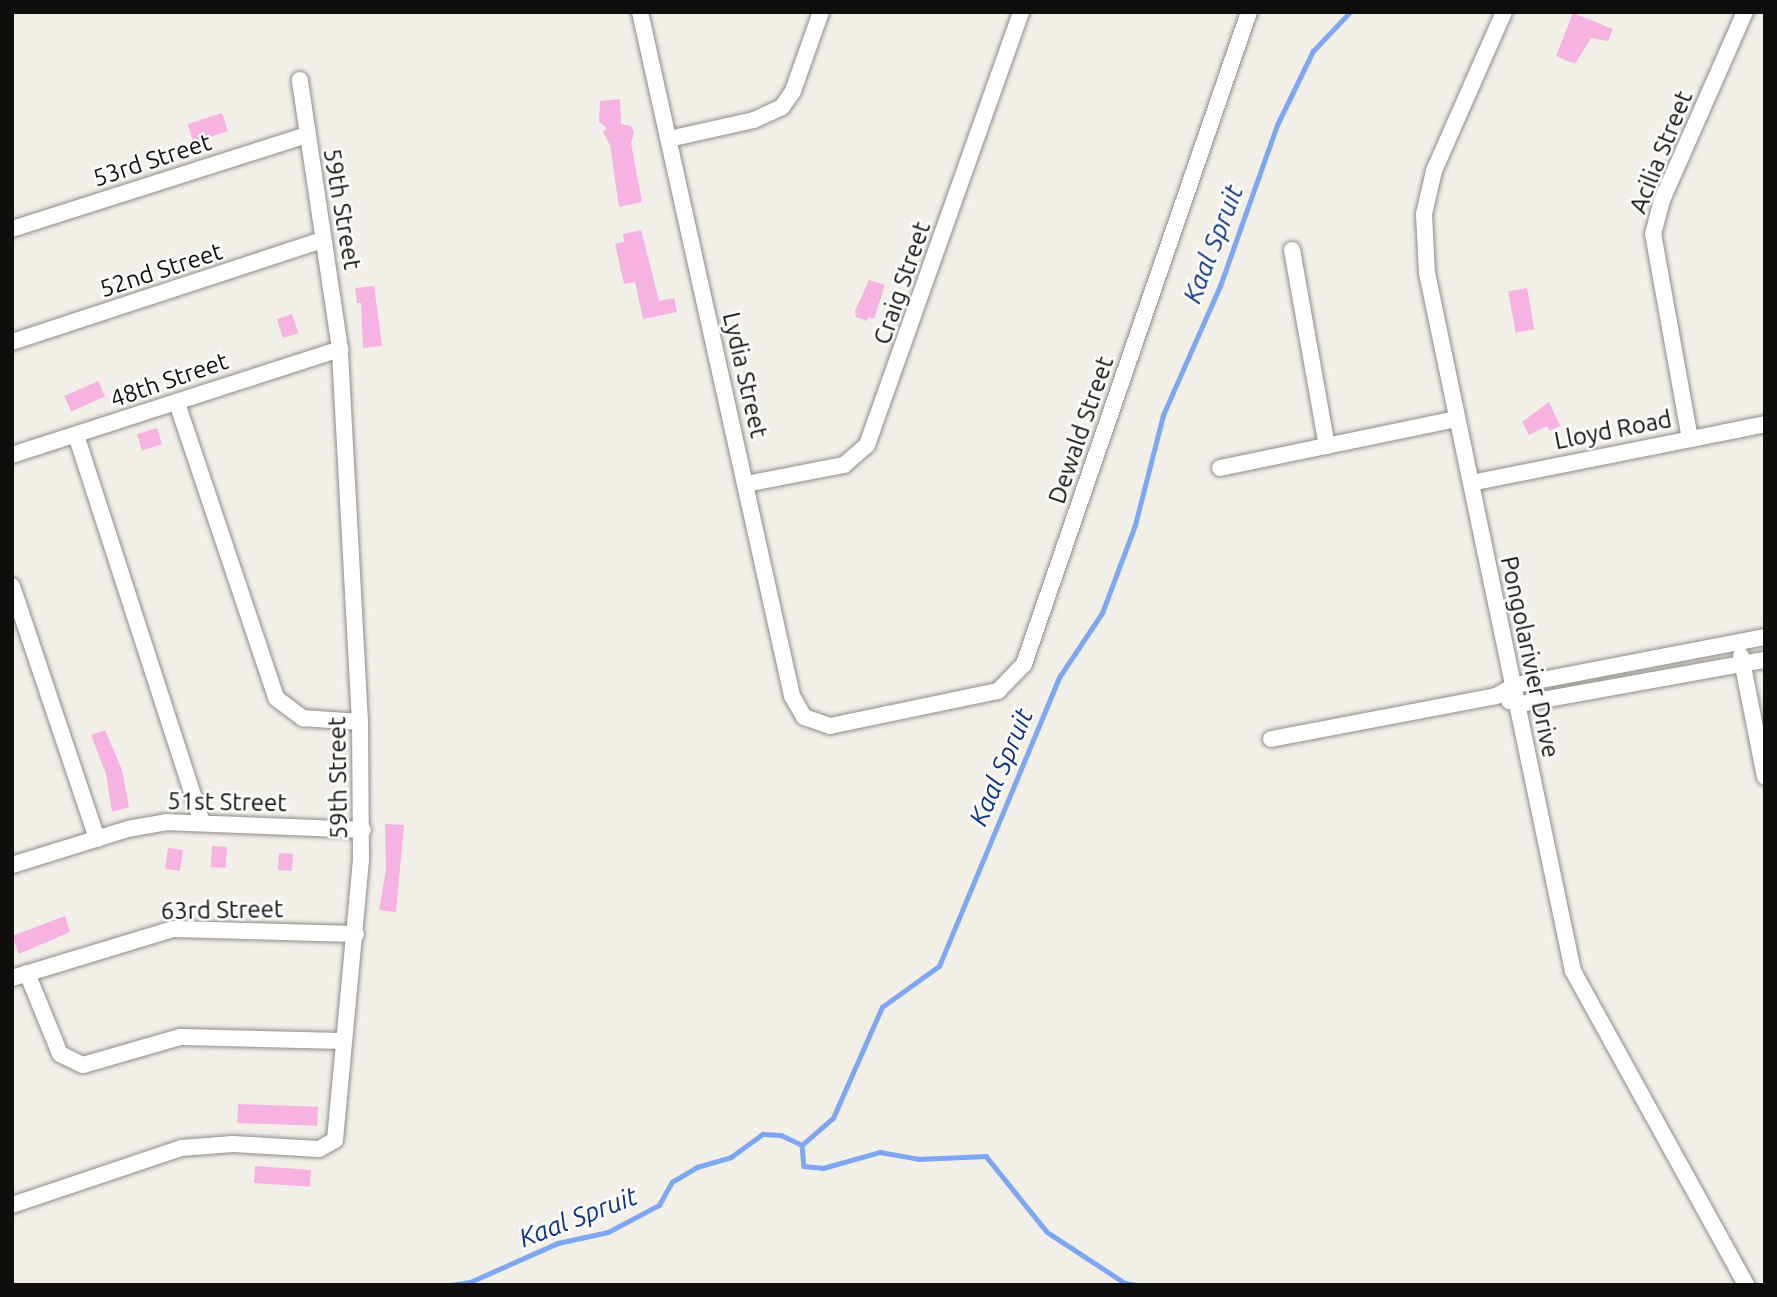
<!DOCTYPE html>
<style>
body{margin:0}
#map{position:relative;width:1777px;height:1297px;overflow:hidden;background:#f2efe9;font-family:Ubuntu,sans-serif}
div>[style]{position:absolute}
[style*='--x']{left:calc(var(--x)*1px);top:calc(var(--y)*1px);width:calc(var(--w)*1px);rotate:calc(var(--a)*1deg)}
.stream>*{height:4.5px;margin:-2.25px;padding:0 2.25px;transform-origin:2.25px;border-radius:2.25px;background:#7da6f5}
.building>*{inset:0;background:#f6b2e1;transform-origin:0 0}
.roads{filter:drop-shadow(0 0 2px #8e8b85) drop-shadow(0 0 2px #8e8b85)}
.minor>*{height:16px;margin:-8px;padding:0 8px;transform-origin:8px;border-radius:8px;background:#fff}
span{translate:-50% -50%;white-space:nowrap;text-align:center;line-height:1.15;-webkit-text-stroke:5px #fff;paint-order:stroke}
.street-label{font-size:24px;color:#0f0e0c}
.water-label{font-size:26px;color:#0a318b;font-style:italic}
.frame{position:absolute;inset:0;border:14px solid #0f0e0c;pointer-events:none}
</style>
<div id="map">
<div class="stream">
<div style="--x:802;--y:1145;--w:41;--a:-41.1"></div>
<div style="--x:833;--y:1118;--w:121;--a:-66.2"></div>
<div style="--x:882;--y:1007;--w:70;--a:-35.7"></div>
<div style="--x:939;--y:966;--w:314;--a:-67.4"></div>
<div style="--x:1060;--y:676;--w:76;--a:-56.3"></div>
<div style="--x:1102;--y:613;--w:94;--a:-69.4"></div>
<div style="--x:1135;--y:525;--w:114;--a:-75.7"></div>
<div style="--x:1163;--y:415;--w:141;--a:-66.2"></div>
<div style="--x:1220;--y:286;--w:171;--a:-70.5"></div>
<div style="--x:1277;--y:125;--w:82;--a:-64.1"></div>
<div style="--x:1313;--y:51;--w:54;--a:-46.5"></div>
<div style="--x:802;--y:1145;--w:21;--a:85"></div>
<div style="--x:804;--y:1166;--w:19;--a:6"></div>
<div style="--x:823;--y:1168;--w:59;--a:-15.7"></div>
<div style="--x:880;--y:1152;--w:39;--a:10"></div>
<div style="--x:918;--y:1159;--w:68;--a:-2.5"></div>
<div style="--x:986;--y:1156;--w:97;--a:51.2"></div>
<div style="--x:1047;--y:1232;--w:93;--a:33.2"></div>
<div style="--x:1125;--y:1283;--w:13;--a:9"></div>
<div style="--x:451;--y:1285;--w:19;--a:-9"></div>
<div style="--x:470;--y:1282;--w:96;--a:-23.9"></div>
<div style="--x:558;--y:1243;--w:51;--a:-12.4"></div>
<div style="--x:608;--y:1232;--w:58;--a:-27.9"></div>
<div style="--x:659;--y:1205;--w:26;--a:-61"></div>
<div style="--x:672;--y:1182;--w:29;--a:-31"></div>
<div style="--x:697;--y:1167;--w:35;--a:-16"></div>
<div style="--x:731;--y:1157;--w:39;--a:-36"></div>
<div style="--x:763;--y:1134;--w:18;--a:3"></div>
<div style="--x:781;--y:1135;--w:23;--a:25"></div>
</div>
<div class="building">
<div style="clip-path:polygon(1573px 13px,1613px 29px,1608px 41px,1591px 38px,1575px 64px,1556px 56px)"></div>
<div style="clip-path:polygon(620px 99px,621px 124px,631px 126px,634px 133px,631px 143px,642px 202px,619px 207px,610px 145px,603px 132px,607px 128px,599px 122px,600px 101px)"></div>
<div style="left:222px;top:113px;width:19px;height:36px;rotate:72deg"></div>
<div style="clip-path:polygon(641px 230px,659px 301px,674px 298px,677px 312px,643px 319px,635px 282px,624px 284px,615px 244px,624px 242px,623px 234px)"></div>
<div style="clip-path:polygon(869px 280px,885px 285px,874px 319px,868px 317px,867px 321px,856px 317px,855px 311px)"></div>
<div style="clip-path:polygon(374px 286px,382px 346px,363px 348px,361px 303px,357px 303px,355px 288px)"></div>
<div style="left:1527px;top:288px;width:42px;height:19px;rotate:80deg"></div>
<div style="left:292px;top:314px;width:20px;height:16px;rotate:72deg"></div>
<div style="left:98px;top:381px;width:17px;height:37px;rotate:66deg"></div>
<div style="clip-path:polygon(1549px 402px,1560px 426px,1550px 431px,1547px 426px,1529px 435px,1522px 422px)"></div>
<div style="left:157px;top:428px;width:17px;height:21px;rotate:73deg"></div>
<div style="clip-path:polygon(105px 730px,122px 770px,129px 807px,112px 812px,106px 774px,91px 735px)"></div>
<div style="clip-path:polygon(385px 824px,404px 825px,396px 912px,379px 910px,386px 869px)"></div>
<div style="left:212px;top:846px;width:15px;height:21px;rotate:4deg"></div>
<div style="left:168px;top:848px;width:15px;height:21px;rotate:8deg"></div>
<div style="left:279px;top:853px;width:14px;height:17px;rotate:4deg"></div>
<div style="clip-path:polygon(65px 916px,70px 932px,19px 954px,12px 936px)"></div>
<div style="left:238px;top:1104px;width:80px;height:19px;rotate:2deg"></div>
<div style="left:255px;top:1166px;width:56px;height:17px;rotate:4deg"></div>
</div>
<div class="roads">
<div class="minor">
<div style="--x:640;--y:12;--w:701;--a:77.47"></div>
<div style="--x:792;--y:696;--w:24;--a:60"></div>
<div style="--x:804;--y:717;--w:28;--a:19"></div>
<div style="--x:830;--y:726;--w:172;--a:-11.8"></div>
<div style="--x:998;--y:691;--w:37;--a:-46"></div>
<div style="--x:1024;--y:664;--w:690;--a:-70.96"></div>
<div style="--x:1504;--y:12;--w:174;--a:113.8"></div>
<div style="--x:1434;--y:171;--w:44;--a:103.1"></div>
<div style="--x:1424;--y:214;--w:59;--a:87.1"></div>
<div style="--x:1427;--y:273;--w:713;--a:78.19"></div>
<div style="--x:1573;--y:971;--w:359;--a:61.1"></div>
<div style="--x:669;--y:139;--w:87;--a:-12.6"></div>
<div style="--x:754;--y:120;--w:31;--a:-25"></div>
<div style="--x:782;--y:107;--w:19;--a:-55"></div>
<div style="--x:793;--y:91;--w:84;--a:-70.5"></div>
<div style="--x:12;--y:229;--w:309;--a:-17.7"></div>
<div style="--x:1292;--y:250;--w:199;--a:79.9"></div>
<div style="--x:12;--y:342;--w:327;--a:-18.2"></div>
<div style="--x:177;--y:403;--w:311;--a:71.4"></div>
<div style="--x:276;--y:698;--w:34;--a:37"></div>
<div style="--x:303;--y:718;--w:57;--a:4"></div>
<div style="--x:76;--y:435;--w:407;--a:72"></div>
<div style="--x:1690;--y:439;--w:208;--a:-100.2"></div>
<div style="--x:1653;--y:234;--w:35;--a:-75"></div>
<div style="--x:1662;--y:200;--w:206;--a:-66.2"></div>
<div style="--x:12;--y:455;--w:345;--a:-17.9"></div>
<div style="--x:1220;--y:468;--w:242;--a:-11.7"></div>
<div style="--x:1471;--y:483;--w:300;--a:-11.3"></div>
<div style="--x:746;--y:484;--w:100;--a:-11"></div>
<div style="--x:844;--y:465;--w:30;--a:-41"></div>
<div style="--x:867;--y:445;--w:460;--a:-70.4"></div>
<div style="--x:12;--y:586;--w:267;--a:71.4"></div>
<div style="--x:1741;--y:656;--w:123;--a:78.8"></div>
<div style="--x:1509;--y:701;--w:11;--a:15"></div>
<div style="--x:1520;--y:704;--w:249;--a:-10.2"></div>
<div style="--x:1271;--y:739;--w:229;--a:-10.8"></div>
<div style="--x:1496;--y:696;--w:23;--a:-29"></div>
<div style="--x:1516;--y:685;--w:254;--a:-10.9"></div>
<div style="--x:12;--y:865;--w:121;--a:-17.2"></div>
<div style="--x:128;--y:829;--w:39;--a:-10"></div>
<div style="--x:166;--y:822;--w:197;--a:2.3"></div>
<div style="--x:27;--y:973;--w:87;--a:67.8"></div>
<div style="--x:60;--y:1054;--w:25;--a:26"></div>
<div style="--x:83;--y:1065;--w:101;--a:-16.1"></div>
<div style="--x:180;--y:1037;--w:163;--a:1.4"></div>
<div style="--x:12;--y:978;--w:168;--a:-16.9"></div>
<div style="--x:173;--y:929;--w:183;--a:1.6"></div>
<div style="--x:12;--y:1205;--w:178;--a:-18.6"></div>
<div style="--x:181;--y:1148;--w:52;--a:-4.4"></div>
<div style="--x:233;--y:1144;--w:86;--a:3.3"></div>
<div style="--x:319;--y:1149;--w:18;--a:-29"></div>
<div style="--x:335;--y:1140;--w:281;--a:-84.7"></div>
<div style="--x:361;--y:860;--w:138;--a:-90.4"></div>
<div style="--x:360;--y:722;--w:374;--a:-93.1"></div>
<div style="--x:340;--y:349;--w:272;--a:-98.5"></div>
</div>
</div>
<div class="street-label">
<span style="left:1661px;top:152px;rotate:-68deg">Acilia Street</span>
<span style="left:152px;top:160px;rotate:-18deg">53rd Street</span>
<span style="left:342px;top:209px;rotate:80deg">59th Street</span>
<span style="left:161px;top:270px;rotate:-18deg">52nd Street</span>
<span style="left:902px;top:283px;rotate:-71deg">Craig Street</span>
<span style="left:745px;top:375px;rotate:77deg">Lydia Street</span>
<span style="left:169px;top:380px;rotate:-19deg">48th Street</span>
<span style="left:1081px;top:430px;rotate:-71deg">Dewald Street</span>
<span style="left:1613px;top:430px;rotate:-11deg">Lloyd Road</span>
<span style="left:1530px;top:657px;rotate:78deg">Pongolarivier Drive</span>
<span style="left:338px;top:778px;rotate:-91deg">59th Street</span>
<span style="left:227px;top:802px;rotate:1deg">51st Street</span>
<span style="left:222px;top:910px;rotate:-1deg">63rd Street</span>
</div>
<div class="water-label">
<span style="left:1213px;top:244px;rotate:-69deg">Kaal Spruit</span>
<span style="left:1001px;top:767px;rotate:-67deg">Kaal Spruit</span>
<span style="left:578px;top:1217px;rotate:-21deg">Kaal Spruit</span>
</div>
<div class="frame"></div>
</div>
